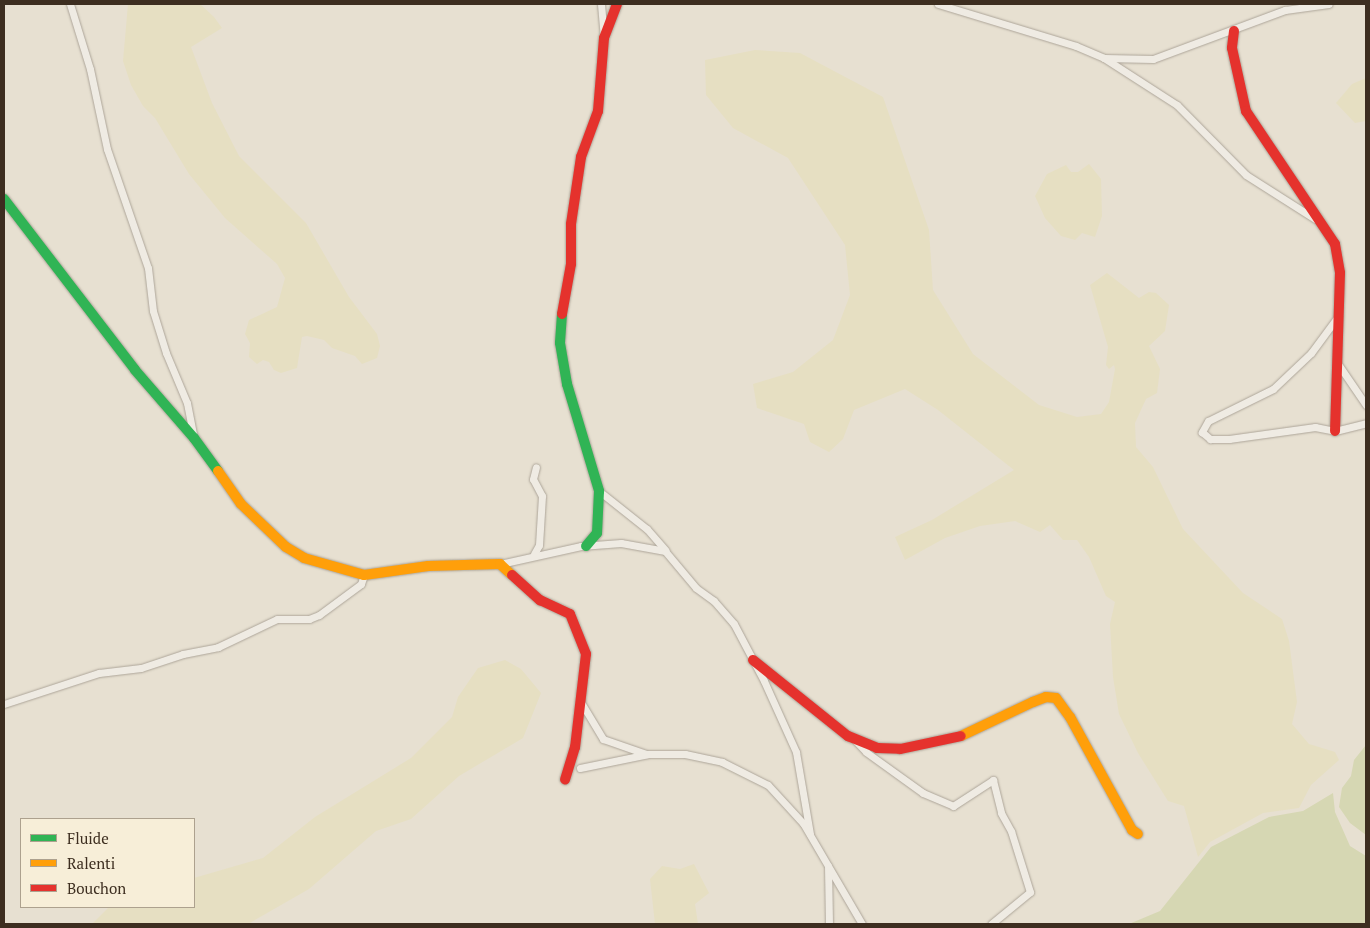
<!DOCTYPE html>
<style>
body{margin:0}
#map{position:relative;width:1370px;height:928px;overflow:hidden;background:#e7e0d1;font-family:"PT Serif",serif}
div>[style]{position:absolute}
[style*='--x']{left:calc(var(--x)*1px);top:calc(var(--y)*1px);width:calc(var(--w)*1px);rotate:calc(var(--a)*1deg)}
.farmland>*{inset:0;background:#e6dfc2}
.green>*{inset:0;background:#d6d7b3}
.roads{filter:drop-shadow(0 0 1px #ada599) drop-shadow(0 0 1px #ada599)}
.street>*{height:7px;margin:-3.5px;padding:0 3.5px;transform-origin:3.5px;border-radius:3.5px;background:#efebe3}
.fast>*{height:10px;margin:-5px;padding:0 5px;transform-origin:5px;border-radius:5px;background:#30b455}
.slow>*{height:10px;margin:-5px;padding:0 5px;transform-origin:5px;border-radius:5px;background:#ff9f0a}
.jam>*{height:10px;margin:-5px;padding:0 5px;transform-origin:5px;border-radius:5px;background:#e5322d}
span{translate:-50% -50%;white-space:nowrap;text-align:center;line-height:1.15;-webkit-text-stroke:4.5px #f7eed8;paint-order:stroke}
.frame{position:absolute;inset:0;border:5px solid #3d2e20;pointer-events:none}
.legend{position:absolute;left:20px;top:818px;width:175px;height:90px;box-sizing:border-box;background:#f7eed8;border:1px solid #ada18e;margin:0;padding:6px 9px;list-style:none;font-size:15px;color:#3d2e20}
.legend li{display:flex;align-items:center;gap:10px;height:25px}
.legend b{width:25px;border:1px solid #ada18e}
</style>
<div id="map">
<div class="farmland">
<div style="clip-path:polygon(128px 4px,200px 4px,214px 17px,222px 28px,191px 47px,212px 103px,239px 156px,306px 223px,349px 297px,377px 334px,380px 346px,377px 358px,362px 364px,355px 356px,332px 348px,324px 340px,307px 336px,302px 337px,297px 368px,281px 373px,274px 370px,269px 362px,263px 360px,257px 364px,249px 357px,250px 343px,245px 334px,249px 320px,277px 307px,285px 278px,277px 264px,225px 218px,189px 174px,155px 118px,143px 106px,131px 85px,123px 61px)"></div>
<div style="clip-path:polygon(755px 50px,800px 53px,883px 97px,929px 230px,933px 290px,973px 354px,1039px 405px,1077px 417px,1101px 414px,1109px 402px,1115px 369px,1114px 365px,1109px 369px,1106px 365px,1108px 347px,1090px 285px,1107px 273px,1139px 298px,1149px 292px,1156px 293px,1169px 305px,1165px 331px,1149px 346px,1160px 369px,1157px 393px,1146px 399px,1135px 423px,1136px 447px,1153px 467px,1183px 529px,1243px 593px,1282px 619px,1289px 641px,1297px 702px,1292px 724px,1309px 744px,1335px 752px,1339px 760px,1311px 785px,1299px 808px,1263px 813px,1210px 842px,1198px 857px,1184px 806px,1168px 801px,1138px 753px,1119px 714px,1113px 677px,1110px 624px,1115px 602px,1106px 596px,1089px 557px,1077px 540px,1063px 540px,1050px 525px,1040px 532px,1015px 521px,980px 526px,945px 538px,905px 560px,895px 537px,932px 520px,1014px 470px,938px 410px,905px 389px,854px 410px,843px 439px,829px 452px,810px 442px,804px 424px,757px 408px,753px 384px,793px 372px,833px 340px,850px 295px,845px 245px,788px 158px,733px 128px,706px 95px,705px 60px)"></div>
<div style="clip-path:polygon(1366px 78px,1366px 121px,1355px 123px,1336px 103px,1352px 84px)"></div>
<div style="clip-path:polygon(1089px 164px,1101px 179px,1102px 216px,1095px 237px,1082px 233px,1075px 240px,1061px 236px,1045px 218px,1035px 196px,1047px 174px,1066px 165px,1071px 172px,1078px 172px)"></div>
<div style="clip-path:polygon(505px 660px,521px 669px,541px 693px,523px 738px,459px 776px,411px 819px,376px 831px,309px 889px,248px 924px,92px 924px,109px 907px,194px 907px,194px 878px,263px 858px,315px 817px,411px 758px,452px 717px,458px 697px,478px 668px)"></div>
<div style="clip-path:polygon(694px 864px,709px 893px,695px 904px,698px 924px,655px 924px,650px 879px,662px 866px,680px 869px)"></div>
</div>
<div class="green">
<div style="clip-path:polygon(1366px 745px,1366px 835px,1350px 823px,1339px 807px,1342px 788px,1351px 776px,1354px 760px)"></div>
<div style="clip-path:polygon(1333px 793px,1335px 812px,1350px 846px,1366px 856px,1366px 924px,1129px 924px,1160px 911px,1211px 847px,1269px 817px,1303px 811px)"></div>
</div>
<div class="roads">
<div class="street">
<div style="--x:70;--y:4;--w:68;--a:72.9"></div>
<div style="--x:90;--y:69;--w:82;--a:78"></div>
<div style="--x:107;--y:149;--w:126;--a:71"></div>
<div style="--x:148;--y:268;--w:43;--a:83.4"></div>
<div style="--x:153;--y:311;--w:44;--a:72.8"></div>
<div style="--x:166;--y:353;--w:54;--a:67.2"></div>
<div style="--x:187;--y:403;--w:33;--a:79"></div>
<div style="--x:601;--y:4;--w:34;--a:85"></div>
<div style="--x:938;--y:4;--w:144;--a:16.9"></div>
<div style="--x:1076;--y:46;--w:30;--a:23"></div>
<div style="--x:1104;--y:58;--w:49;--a:1.2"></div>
<div style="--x:1153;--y:59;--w:141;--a:-20.4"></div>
<div style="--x:1285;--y:10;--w:44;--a:-7.8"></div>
<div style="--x:1104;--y:58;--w:87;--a:32.8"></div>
<div style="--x:1177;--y:105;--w:98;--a:45.4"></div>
<div style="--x:1246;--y:175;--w:82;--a:32.5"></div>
<div style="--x:1339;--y:315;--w:47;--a:126.4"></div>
<div style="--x:1311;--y:353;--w:52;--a:136.5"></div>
<div style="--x:1273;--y:389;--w:72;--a:153.8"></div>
<div style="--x:1208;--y:421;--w:13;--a:119"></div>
<div style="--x:1202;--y:432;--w:11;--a:41"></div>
<div style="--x:1210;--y:439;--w:19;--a:0"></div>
<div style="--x:1229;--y:439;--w:87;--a:-7.9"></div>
<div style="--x:1315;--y:427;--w:20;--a:11"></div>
<div style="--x:1335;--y:431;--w:32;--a:-14"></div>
<div style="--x:1338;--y:364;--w:50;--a:55.7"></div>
<div style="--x:599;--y:491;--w:61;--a:38.4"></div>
<div style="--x:647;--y:529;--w:28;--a:49"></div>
<div style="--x:534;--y:554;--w:10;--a:-61"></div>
<div style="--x:539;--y:545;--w:49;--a:-86.5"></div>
<div style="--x:542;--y:496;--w:19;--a:-118"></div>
<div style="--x:533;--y:479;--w:12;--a:-76"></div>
<div style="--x:500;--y:564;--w:83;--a:-12.5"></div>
<div style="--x:581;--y:546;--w:40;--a:-4.3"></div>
<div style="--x:621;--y:543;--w:45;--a:10.3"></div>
<div style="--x:665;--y:551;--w:48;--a:50"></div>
<div style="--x:696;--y:588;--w:22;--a:36"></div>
<div style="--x:714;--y:601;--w:30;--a:49"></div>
<div style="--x:734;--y:624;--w:64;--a:62.2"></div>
<div style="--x:764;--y:681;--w:78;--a:65.7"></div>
<div style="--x:796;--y:752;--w:83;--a:80.3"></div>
<div style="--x:4;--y:704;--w:100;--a:-18.1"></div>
<div style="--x:99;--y:673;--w:42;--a:-6.8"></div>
<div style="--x:141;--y:668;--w:44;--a:-18.4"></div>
<div style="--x:183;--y:654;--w:36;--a:-11"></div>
<div style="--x:218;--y:647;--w:65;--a:-25.4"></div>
<div style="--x:277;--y:619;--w:32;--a:0"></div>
<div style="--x:309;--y:619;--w:11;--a:-22"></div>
<div style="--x:319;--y:615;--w:52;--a:-36.4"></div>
<div style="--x:361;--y:584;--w:9;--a:-72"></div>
<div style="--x:582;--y:704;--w:41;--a:59"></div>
<div style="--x:603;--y:739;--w:46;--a:19.2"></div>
<div style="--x:855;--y:740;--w:16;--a:47"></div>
<div style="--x:866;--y:752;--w:70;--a:35.7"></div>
<div style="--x:923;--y:793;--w:33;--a:23"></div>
<div style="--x:953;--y:806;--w:48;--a:-33"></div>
<div style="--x:993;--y:780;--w:34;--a:76"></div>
<div style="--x:1001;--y:813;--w:21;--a:61"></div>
<div style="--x:1011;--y:831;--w:64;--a:72.7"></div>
<div style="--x:1030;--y:892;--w:50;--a:140.6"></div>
<div style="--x:580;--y:768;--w:70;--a:-11.5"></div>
<div style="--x:649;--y:754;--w:36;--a:0"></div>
<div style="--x:685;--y:754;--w:38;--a:12"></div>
<div style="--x:722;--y:762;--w:51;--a:26.6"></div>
<div style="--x:768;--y:785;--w:52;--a:47.4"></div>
<div style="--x:803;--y:823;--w:117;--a:59.7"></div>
<div style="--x:828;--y:866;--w:58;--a:89"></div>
</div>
<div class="fast">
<div style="--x:4;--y:199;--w:215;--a:52.5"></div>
<div style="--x:135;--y:370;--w:90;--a:49.1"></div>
<div style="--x:194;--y:438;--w:41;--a:54"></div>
<div style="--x:562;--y:314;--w:29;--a:94"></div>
<div style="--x:560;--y:343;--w:42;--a:80.3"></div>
<div style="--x:567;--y:384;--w:112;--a:73.3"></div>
<div style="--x:599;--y:491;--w:42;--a:92.7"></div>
<div style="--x:597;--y:533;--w:17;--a:130"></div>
</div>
<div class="slow">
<div style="--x:218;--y:471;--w:40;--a:55.1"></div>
<div style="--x:241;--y:504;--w:62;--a:43.7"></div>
<div style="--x:286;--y:547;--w:21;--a:31"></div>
<div style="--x:304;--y:558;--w:62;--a:15.8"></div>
<div style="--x:364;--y:575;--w:65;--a:-8"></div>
<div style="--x:428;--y:566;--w:72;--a:-1.6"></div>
<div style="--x:500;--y:564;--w:16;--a:43"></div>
<div style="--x:961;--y:736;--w:80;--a:-25.3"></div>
<div style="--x:1033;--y:702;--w:14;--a:-21"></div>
<div style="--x:1046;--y:697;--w:10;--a:6"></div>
<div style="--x:1056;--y:698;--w:24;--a:54"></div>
<div style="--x:1070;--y:717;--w:129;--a:61.2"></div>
<div style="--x:1132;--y:830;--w:7;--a:34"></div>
</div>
<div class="jam">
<div style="--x:1234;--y:31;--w:17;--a:97"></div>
<div style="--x:1232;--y:48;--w:65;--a:77.5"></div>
<div style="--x:1246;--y:111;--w:160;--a:56.2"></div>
<div style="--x:1335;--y:244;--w:29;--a:80"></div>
<div style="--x:1340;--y:273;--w:158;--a:91.8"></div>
<div style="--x:562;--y:314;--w:51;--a:-79.8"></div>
<div style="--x:571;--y:264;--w:40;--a:-90"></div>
<div style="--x:571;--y:224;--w:68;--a:-81.5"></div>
<div style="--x:581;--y:157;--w:49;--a:-69.7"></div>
<div style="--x:598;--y:111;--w:73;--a:-85.3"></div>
<div style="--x:604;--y:38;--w:36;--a:-69"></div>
<div style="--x:512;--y:575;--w:38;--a:42"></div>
<div style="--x:540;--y:600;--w:33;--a:25"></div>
<div style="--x:570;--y:614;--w:43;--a:68.2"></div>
<div style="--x:586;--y:654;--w:94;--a:96.7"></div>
<div style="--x:575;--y:747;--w:34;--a:107"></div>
<div style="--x:753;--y:660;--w:122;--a:38.7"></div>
<div style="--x:848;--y:736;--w:31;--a:22"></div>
<div style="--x:877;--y:748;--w:23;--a:2"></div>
<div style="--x:900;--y:749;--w:62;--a:-12"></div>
</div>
</div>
<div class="frame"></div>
<ul class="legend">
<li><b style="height:6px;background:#30b455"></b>Fluide</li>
<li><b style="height:6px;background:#ff9f0a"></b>Ralenti</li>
<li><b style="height:6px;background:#e5322d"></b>Bouchon</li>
</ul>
</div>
